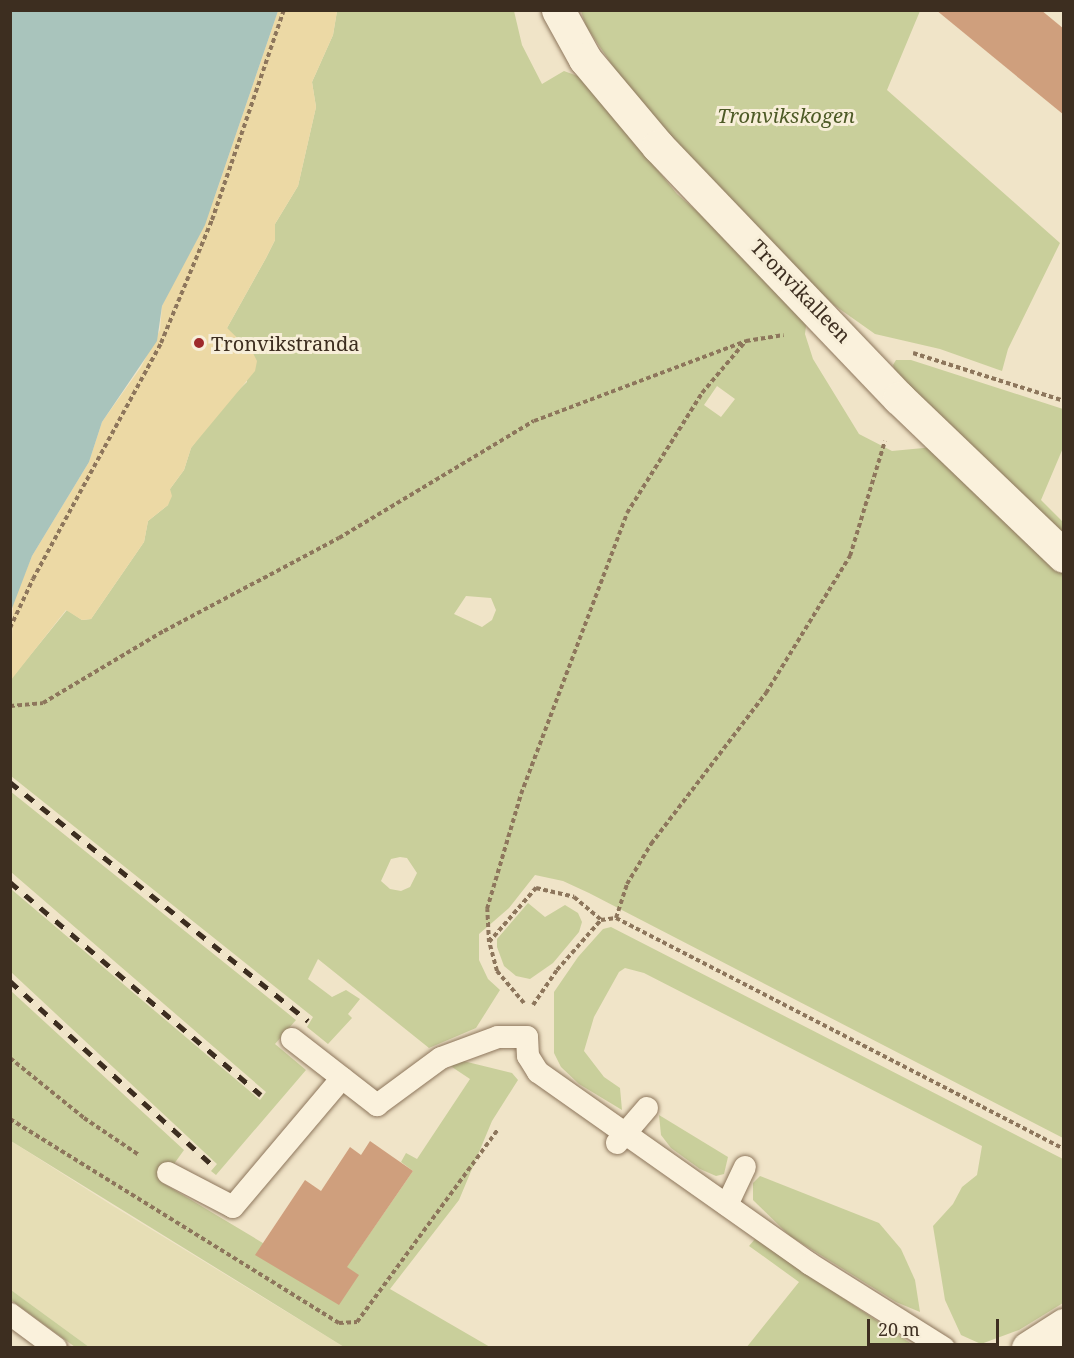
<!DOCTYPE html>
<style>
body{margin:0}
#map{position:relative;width:1074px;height:1358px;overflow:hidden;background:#f0e4c8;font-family:"Noto Serif",serif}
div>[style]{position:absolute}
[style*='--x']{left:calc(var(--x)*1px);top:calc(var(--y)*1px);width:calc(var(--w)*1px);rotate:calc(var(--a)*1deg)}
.farmland>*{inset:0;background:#e6deb5}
.green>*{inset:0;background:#c9cf9b}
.sand>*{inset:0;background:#ecd9a5}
.water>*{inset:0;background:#a9c4bc}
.building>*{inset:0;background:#cf9f7d}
.path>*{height:4px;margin-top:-2px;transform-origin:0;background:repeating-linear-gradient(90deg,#8d765c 0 4.5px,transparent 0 7.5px)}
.roads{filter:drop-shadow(0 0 2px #8d765c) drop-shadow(0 0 2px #8d765c)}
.lane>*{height:22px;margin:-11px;padding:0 11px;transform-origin:11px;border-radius:11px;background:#faf1dc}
.street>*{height:33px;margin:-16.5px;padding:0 16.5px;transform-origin:16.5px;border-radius:16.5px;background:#faf1dc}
.rail>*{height:4.5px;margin-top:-2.25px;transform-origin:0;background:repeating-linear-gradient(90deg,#3d2e20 0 10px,transparent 0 20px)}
.dots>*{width:16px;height:16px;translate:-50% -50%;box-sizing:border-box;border:3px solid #f7eed8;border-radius:50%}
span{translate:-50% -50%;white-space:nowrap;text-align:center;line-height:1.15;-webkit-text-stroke:6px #f7eed8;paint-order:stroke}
.park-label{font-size:20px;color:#4d5a26;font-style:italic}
.street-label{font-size:20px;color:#3d2e20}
.poi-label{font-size:20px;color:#3d2e20}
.left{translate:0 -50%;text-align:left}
.frame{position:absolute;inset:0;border:12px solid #3d2e20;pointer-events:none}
.scale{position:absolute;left:867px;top:1319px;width:132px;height:27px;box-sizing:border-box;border:3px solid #3d2e20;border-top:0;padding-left:8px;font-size:18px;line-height:21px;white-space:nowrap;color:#3d2e20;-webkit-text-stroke:4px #f7eed8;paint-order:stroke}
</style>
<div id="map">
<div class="farmland">
<div style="clip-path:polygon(11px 1141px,113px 1206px,344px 1347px,89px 1347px,11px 1290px)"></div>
</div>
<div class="green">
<div style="clip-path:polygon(evenodd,337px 11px,514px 11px,522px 45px,542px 84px,564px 71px,583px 78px,677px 194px,726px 236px,807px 318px,805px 334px,813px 359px,859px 434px,892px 451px,934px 447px,1063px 574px,1063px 1138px,589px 893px,563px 881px,535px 875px,509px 908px,479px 934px,479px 960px,488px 979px,500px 990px,476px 1028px,429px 1048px,318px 959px,308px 979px,332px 997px,346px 990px,360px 999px,348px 1014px,352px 1018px,328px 1044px,307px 1027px,313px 1017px,11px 776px,10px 680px,67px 610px,82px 620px,91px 619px,144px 542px,148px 521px,168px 505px,170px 489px,184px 470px,191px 448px,223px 405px,247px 382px,247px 346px,230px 335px,227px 328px,266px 258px,275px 240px,275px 224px,298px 186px,316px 107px,312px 82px,333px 35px,337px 11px,717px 386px,735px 399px,721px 417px,704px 405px,717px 386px,337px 11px,466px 596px,491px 598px,496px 610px,492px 620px,482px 627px,454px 614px,466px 596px,337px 11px,400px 857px,407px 858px,417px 873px,410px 887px,401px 891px,390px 889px,381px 881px,391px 859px,400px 857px)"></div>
<div style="clip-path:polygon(581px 11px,920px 11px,887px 90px,1060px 243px,1008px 349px,1002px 371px,940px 349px,875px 334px,834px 305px,729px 204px,620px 77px,586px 26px)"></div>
<div style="clip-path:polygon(896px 360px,911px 360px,1063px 409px,1063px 448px,1041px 500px,1063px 522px,1063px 543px,896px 375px,893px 365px)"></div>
<div style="clip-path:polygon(10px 791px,296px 1020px,275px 1044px,306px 1070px,216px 1175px,211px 1171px,217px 1164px,11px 972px,11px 889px,260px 1100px,266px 1092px,11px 872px)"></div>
<div style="clip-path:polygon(528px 903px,545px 917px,565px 905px,578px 913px,582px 922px,579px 932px,553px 963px,530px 979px,516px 976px,504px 966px,497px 947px,497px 939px)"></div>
<div style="clip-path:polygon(611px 927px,1063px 1159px,1063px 1303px,1019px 1330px,981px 1344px,961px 1335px,945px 1300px,933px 1226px,953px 1204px,962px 1187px,977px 1175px,982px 1146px,644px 973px,625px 968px,619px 972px,594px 1017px,584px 1051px,604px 1077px,620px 1088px,622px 1110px,579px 1084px,561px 1067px,554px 1053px,554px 992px,578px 957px,603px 929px)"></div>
<div style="clip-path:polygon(10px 990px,184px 1150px,161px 1182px,288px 1258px,355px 1255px,413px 1171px,401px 1162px,406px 1153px,417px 1159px,470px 1079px,449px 1065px,455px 1059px,512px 1073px,518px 1080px,492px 1121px,459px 1200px,390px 1289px,490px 1347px,344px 1347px,11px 1141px)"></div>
<div style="clip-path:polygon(659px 1115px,728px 1157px,724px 1174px,716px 1176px,700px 1169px,671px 1148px,661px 1135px)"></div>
<div style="clip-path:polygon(760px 1176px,879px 1223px,901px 1249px,915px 1280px,920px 1312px,896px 1302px,790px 1236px,753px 1200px,753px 1183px)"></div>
<div style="clip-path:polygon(755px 1239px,916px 1347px,746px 1348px,799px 1282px,749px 1246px)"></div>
<div style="clip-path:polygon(11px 1290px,89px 1347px,75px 1347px,11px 1300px)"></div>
</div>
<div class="sand">
<div style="clip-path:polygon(278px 11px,337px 11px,333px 35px,312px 82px,316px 107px,298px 186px,275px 224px,275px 240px,266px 258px,227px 328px,253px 353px,257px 361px,255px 371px,191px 448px,184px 470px,170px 489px,172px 496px,168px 505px,148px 521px,144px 542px,91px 619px,82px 620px,66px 610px,11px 680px,13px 603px,32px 556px,89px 462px,102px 422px,141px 367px,160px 330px,162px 306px,215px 196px)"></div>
</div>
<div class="water">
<div style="clip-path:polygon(11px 10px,278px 11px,205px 225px,162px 306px,157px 341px,102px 422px,89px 462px,32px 556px,11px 611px)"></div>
</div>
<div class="building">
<div style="clip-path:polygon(936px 10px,1041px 10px,1064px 29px,1064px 115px)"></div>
<div style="clip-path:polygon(370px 1141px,413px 1171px,347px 1267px,359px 1275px,339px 1305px,255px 1255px,305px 1180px,321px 1191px,350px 1147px,361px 1155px)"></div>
</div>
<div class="path">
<div style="--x:913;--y:353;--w:158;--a:17.6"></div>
<div style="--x:10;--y:628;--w:54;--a:-64.9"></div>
<div style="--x:33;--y:579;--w:268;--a:-61.5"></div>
<div style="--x:161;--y:343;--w:133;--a:-67.5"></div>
<div style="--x:212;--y:220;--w:222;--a:-71.1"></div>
<div style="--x:10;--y:706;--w:33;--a:-5"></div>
<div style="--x:43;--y:703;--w:141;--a:-30.8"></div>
<div style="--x:164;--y:631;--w:198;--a:-28"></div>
<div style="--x:339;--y:538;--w:227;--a:-31"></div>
<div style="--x:534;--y:421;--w:227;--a:-20.7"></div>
<div style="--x:746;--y:341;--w:38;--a:-9"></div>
<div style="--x:616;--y:918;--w:36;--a:-72"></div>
<div style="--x:627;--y:884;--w:47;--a:-59"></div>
<div style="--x:651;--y:844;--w:190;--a:-52.7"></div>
<div style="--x:766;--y:693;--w:161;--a:-58.5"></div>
<div style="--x:850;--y:556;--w:120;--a:-73.1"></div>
<div style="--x:489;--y:942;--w:33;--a:-93"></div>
<div style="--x:487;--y:909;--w:120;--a:-73.5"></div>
<div style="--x:521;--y:794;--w:300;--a:-69.3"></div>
<div style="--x:627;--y:513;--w:142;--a:-58"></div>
<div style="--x:702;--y:393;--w:67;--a:-49.9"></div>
<div style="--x:524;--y:1003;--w:42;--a:-130.2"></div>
<div style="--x:497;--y:971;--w:30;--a:-105"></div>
<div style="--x:489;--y:942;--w:72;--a:-49"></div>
<div style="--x:536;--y:888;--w:39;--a:13"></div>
<div style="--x:574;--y:897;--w:35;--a:40"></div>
<div style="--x:533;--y:1005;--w:42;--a:-55.6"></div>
<div style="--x:557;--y:970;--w:67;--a:-48.7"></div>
<div style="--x:601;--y:920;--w:15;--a:-8"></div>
<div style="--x:616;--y:918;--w:504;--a:27.28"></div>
<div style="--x:10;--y:1058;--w:95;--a:39"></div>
<div style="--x:84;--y:1118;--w:66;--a:33.9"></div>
<div style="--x:10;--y:1119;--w:387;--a:31.8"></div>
<div style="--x:339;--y:1323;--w:18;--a:-3"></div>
<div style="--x:357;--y:1322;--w:239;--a:-53.8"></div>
</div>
<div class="roads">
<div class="lane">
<div style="--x:292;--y:1039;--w:108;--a:37.8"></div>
<div style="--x:377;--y:1105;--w:79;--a:-36.3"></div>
<div style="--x:441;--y:1058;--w:61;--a:-20.2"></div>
<div style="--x:498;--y:1037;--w:29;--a:0"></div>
<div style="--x:527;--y:1037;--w:19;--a:87"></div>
<div style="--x:528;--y:1056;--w:19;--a:58"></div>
<div style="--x:538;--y:1072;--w:333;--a:35.2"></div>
<div style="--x:810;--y:1264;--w:158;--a:32.1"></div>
<div style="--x:617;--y:1143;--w:46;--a:-49.4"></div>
<div style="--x:168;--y:1173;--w:73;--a:27.6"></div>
<div style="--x:233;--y:1207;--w:169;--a:-49.8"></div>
<div style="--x:727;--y:1205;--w:42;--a:-64.7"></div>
<div style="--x:10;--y:1314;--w:57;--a:36.5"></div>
</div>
<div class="street">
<div style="--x:558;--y:10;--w:56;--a:61.1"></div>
<div style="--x:585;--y:59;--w:114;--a:50"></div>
<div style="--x:658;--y:146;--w:349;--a:46.3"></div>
<div style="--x:899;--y:398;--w:228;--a:43.8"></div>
<div style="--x:1028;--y:1348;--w:43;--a:-32.6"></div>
</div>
</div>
<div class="rail">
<div style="--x:10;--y:782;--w:382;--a:38.7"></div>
<div style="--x:10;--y:882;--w:329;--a:40.3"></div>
<div style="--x:10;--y:981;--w:273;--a:42.3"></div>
</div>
<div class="dots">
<div style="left:199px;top:343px;background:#9e2a2b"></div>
</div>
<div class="park-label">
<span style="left:786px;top:115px">Tronvikskogen</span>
</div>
<div class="street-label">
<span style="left:801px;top:291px;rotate:46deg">Tronvikalleen</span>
</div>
<div class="poi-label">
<span class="left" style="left:211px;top:343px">Tronvikstranda</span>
</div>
<div class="frame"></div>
<div class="scale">20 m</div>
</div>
